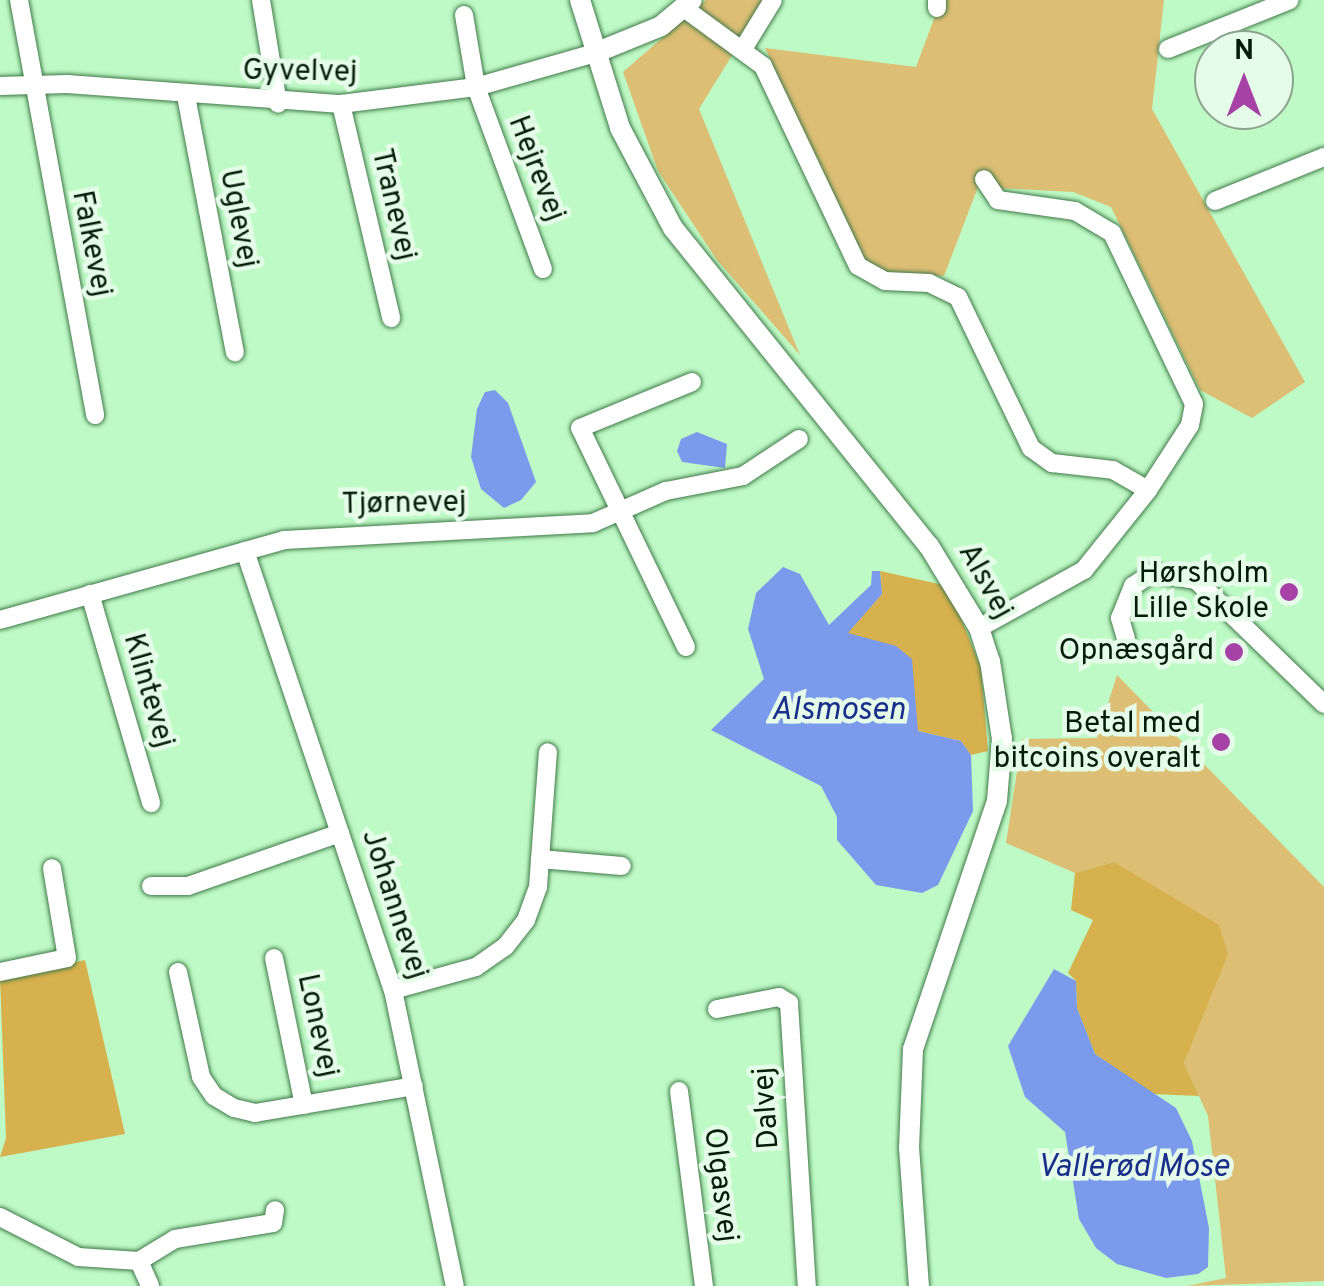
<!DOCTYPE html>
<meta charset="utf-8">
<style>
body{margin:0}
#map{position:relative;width:1324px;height:1286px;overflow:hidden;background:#befac5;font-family:Overpass,sans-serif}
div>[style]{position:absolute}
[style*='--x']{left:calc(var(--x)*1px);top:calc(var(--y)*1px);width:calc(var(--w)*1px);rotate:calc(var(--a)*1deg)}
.green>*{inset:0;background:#dcbe75}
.forest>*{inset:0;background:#d7b14e}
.water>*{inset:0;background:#7c9aeb}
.roads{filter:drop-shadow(0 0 2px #41794a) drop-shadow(0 0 2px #41794a)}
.minor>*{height:18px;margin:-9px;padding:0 9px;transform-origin:9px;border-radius:9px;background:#fff}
.tertiary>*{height:20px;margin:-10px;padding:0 10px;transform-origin:10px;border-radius:10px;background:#fff}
.dots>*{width:28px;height:28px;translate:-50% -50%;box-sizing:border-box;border:5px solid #e5fde8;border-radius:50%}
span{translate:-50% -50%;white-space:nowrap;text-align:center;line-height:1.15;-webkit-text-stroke:9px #e5fde8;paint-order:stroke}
.street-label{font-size:30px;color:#051c09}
.poi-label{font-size:30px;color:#051c09}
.right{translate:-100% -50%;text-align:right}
.water-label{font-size:32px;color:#1b2e8b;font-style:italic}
.north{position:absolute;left:1194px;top:30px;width:100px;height:100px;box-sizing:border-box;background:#e5fde8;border:2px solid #8ba38f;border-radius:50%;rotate:0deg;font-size:28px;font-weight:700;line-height:40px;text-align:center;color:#051c09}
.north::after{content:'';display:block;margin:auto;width:35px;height:45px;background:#a641a5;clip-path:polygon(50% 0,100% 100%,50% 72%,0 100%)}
</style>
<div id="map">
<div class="green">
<div style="clip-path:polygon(706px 0,766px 0,699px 109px,800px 355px,717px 260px,658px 171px,623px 72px)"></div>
<div style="clip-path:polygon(941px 0,1164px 0,1152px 109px,1305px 382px,1252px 418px,1200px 390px,1111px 207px,1073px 192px,978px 187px,944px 276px,887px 273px,861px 259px,765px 48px,916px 67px)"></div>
<div style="clip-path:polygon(1117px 675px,1324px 887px,1324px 1281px,1187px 1286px,1226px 1278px,1208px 1116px,1184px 1063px,1227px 954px,1114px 862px,1075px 873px,1006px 843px,1022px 739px,1097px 738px)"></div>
</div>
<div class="forest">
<div style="clip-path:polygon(880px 571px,948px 586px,981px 668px,988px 751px,971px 755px,961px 741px,918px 731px,847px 633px,882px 594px)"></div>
<div style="clip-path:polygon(1114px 862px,1219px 925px,1228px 954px,1184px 1063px,1199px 1096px,1152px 1094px,1095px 1054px,1077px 1008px,1076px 981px,1068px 973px,1093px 920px,1071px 910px,1075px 873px)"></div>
<div style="clip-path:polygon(85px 960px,125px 1134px,0 1157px,6px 1138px,0 978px)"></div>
</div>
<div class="water">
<div style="clip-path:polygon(495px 390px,508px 403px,536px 482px,521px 500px,504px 508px,481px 489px,471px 457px,477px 409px,485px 392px)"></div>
<div style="clip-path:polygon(697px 432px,727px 444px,725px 468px,682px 462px,677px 451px,681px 439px)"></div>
<div style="clip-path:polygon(783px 567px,800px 574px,829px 625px,871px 585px,872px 571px,880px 571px,882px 594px,848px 633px,896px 646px,912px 659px,918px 731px,961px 741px,971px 755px,973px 811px,938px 885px,922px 893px,876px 885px,837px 840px,837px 817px,821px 786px,711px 730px,764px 679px,748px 629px,756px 593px)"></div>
<div style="clip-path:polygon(1054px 969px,1076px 981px,1077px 1008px,1095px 1054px,1176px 1108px,1192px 1141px,1209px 1228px,1208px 1267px,1198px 1274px,1166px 1278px,1117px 1264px,1096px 1248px,1079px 1219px,1065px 1132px,1025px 1097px,1008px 1046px)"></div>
</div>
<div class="roads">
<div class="minor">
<div style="--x:19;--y:0;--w:422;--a:79.6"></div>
<div style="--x:261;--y:0;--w:105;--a:80.7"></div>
<div style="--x:684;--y:8;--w:98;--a:36.3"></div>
<div style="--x:763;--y:66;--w:221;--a:64.6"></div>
<div style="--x:858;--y:266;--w:31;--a:29"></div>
<div style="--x:885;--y:281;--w:44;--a:2.6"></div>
<div style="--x:929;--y:283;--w:32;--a:26"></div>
<div style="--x:958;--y:297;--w:168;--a:64.2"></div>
<div style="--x:1031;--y:448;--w:26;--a:36"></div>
<div style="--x:1052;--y:463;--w:61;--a:6.5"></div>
<div style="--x:1113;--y:470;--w:40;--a:29.7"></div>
<div style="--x:1148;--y:490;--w:77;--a:-57.1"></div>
<div style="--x:1190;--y:425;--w:21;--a:-79"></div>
<div style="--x:1194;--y:404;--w:190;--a:-115.6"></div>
<div style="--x:1112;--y:233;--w:43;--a:-149.3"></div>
<div style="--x:1075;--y:211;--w:78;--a:-171.9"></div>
<div style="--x:998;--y:200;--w:25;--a:-124"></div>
<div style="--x:937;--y:8;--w:8;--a:-90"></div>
<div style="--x:464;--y:15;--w:73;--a:80.5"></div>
<div style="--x:476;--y:87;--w:194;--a:69.8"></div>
<div style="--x:743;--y:49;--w:57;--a:-58.5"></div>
<div style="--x:1168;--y:49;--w:131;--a:-21.9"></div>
<div style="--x:0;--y:86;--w:67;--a:-1.7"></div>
<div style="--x:67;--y:84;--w:275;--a:4.2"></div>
<div style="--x:341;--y:104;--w:136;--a:-7.2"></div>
<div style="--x:476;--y:87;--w:124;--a:-15.9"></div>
<div style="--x:186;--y:96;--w:261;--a:79.2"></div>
<div style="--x:341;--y:104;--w:220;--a:76.8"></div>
<div style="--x:1215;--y:201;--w:118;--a:-22"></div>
<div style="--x:245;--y:551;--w:463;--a:71.4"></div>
<div style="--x:393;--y:990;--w:302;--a:78.2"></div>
<div style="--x:90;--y:594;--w:218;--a:73.7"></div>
<div style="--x:0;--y:620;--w:295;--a:-15.7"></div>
<div style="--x:284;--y:540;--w:309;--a:-3.1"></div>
<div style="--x:593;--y:523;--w:80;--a:-23.7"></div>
<div style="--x:666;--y:491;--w:78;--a:-11"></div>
<div style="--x:743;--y:476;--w:67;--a:-33.5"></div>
<div style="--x:979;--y:628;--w:120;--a:-28.9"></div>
<div style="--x:1084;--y:570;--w:102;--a:-51.3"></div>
<div style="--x:1126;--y:639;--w:22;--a:-106"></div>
<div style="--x:1120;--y:618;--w:35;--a:-68"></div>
<div style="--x:1133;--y:586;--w:23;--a:-34"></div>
<div style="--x:1152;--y:573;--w:45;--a:9"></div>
<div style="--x:1196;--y:580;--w:178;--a:44.1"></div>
<div style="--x:686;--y:647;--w:243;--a:-115.8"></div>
<div style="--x:580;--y:428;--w:121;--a:-22.3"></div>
<div style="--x:540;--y:859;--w:82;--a:4.9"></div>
<div style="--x:151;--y:886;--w:37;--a:0"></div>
<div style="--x:188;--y:886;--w:161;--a:-19.2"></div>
<div style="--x:274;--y:958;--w:150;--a:78.5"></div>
<div style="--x:0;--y:972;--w:68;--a:-11.8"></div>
<div style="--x:67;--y:958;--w:91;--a:-99.5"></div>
<div style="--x:178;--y:972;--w:107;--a:77.6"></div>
<div style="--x:201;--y:1077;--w:23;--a:56"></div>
<div style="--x:214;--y:1096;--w:23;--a:31"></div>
<div style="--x:234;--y:1108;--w:22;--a:13"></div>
<div style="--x:255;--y:1113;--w:161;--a:-9.6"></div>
<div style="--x:393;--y:990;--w:86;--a:-15.5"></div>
<div style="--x:476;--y:967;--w:35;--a:-35"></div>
<div style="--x:505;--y:947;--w:34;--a:-52"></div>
<div style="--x:526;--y:920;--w:35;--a:-70"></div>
<div style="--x:538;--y:887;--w:135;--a:-85.8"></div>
<div style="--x:717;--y:1009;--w:63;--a:-11"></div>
<div style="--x:779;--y:997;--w:12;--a:31"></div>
<div style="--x:789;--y:1003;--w:284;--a:86.4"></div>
<div style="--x:679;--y:1091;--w:197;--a:82.7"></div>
<div style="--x:0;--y:1217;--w:88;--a:27.1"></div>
<div style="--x:78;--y:1257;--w:61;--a:3.8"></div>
<div style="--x:139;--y:1261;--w:42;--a:-31.4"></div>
<div style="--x:175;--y:1239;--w:99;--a:-9.3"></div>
<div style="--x:273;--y:1223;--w:13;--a:-81"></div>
<div style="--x:139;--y:1261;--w:27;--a:66"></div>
</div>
<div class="tertiary">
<div style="--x:580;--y:0;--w:134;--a:72.6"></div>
<div style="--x:620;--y:128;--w:113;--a:62.1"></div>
<div style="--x:673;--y:228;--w:408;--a:51.2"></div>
<div style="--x:929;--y:546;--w:96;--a:58.6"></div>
<div style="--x:979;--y:628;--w:35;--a:72"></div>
<div style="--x:990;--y:661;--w:79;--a:81.3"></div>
<div style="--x:1002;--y:739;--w:62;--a:94.6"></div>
<div style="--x:997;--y:801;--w:262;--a:108.7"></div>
<div style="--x:913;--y:1049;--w:98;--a:92.3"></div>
<div style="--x:909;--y:1147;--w:139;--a:85.9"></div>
<div style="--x:595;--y:53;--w:71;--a:-22.2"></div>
<div style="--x:661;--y:26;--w:40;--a:-40"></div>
</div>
</div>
<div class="dots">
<div style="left:1289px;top:592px;background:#a641a5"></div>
<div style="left:1234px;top:652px;background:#a641a5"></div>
<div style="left:1221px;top:742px;background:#a641a5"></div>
</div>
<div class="street-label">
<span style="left:300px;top:73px;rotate:1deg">Gyvelvej</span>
<span style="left:535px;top:169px;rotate:69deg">Hejrevej</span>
<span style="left:392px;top:205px;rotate:77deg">Tranevej</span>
<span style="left:237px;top:219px;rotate:79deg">Uglevej</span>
<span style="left:90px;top:244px;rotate:79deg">Falkevej</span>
<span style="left:404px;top:505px;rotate:-1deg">Tjørnevej</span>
<span style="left:984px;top:582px;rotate:61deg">Alsvej</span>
<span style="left:147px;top:691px;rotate:74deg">Klintevej</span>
<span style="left:393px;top:905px;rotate:72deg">Johannevej</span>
<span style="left:316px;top:1026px;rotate:78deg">Lonevej</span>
<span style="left:768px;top:1108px;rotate:-94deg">Dalvej</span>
<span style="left:719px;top:1185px;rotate:83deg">Olgasvej</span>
</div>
<div class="poi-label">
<span class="right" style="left:1269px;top:592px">Hørsholm<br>Lille Skole</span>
<span class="right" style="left:1214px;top:652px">Opnæsgård</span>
<span class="right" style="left:1201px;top:742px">Betal med<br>bitcoins overalt</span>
</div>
<div class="water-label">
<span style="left:838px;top:711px">Alsmosen</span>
<span style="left:1133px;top:1168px">Vallerød Mose</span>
</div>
<div class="north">N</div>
</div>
